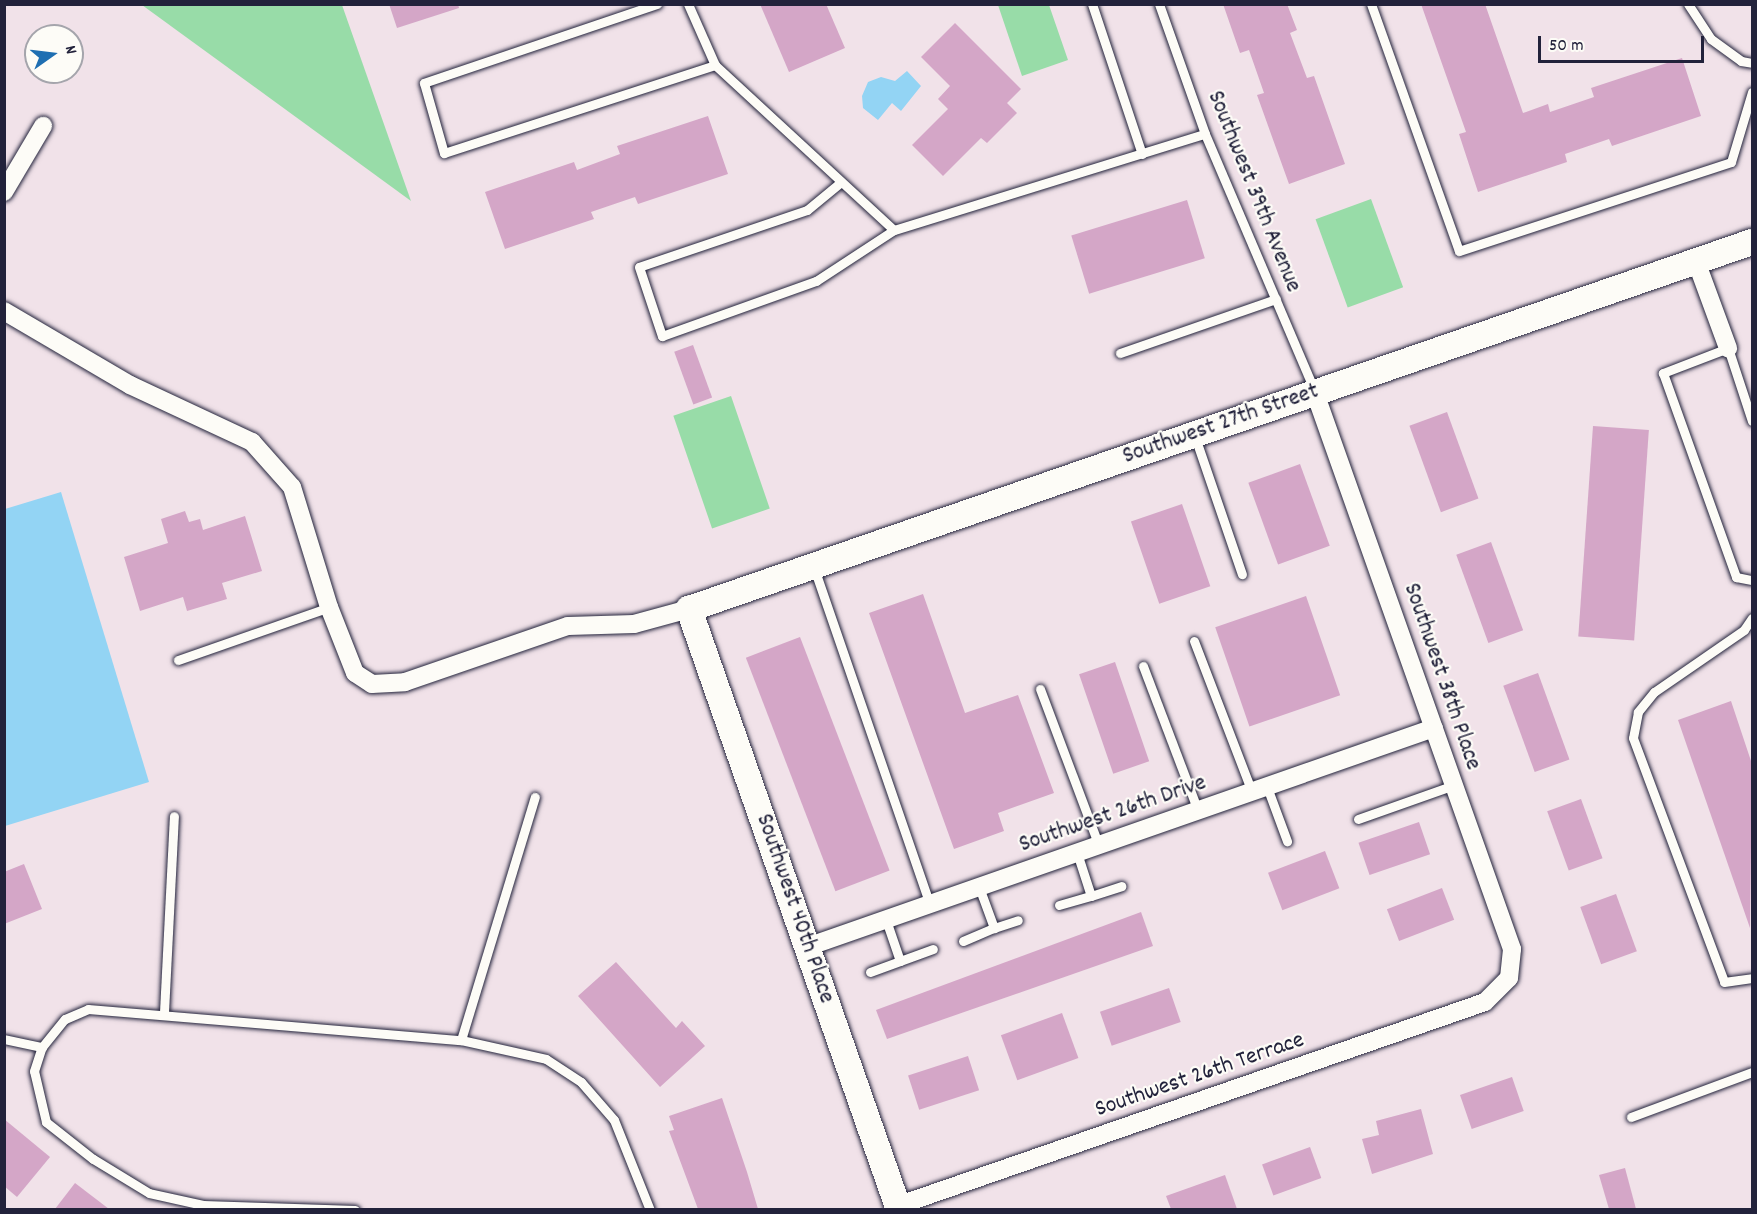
<!DOCTYPE html>
<style>
body{margin:0}
#map{position:relative;width:1757px;height:1214px;overflow:hidden;background:#f1e2e9;font-family:Dekko,sans-serif}
div>[style]{position:absolute}
[style*='--x']{left:calc(var(--x)*1px);top:calc(var(--y)*1px);width:calc(var(--w)*1px);rotate:calc(var(--a)*1deg)}
.green>*{inset:0;background:#98dca8;transform-origin:0 0}
.water>*{inset:0;background:#93d4f4}
.building>*{inset:0;background:#d4a6c7;transform-origin:0 0}
.roads{filter:drop-shadow(0 0 2px #22223b) drop-shadow(0 0 2px #22223b)}
.lane>*{height:9px;margin:-4.5px;padding:0 4.5px;transform-origin:4.5px;border-radius:4.5px;background:#fdfcf7}
.street>*{height:18px;margin:-9px;padding:0 9px;transform-origin:9px;border-radius:9px;background:#fdfcf7}
.secondary>*{height:26px;margin:-13px;padding:0 13px;transform-origin:13px;border-radius:13px;background:#fdfcf7}
span{translate:-50% -50%;white-space:nowrap;text-align:center;line-height:1.15;-webkit-text-stroke:4.5px #fdfcf7;paint-order:stroke}
.street-label{font-size:24px;color:#22223b}
.frame{position:absolute;inset:0;border:6px solid #22223b;pointer-events:none}
.north{position:absolute;left:24px;top:24px;width:60px;height:60px;box-sizing:border-box;background:#fdfcf7;border:2px solid #a5a5ac;border-radius:50%;rotate:76deg;font-size:16px;font-weight:700;line-height:24px;text-align:center;color:#22223b}
.north::after{content:'';display:block;margin:auto;width:21px;height:27px;background:#1f6fb2;clip-path:polygon(50% 0,100% 100%,50% 72%,0 100%)}
.scale{position:absolute;left:1538px;top:36px;width:166px;height:27px;box-sizing:border-box;border:3px solid #22223b;border-top:0;padding-left:8px;font-size:18px;line-height:21px;white-space:nowrap;color:#22223b;-webkit-text-stroke:4px #fdfcf7;paint-order:stroke}
</style>
<div id="map">
<div class="green">
<div style="clip-path:polygon(142px 5px,342px 5px,411px 201px)"></div>
<div style="clip-path:polygon(998px 5px,1049px 5px,1068px 60px,1022px 76px)"></div>
<div style="left:1371px;top:199px;width:94px;height:59px;rotate:70deg"></div>
<div style="left:731px;top:396px;width:119px;height:61px;rotate:71deg"></div>
</div>
<div class="water">
<div style="clip-path:polygon(907px 71px,921px 86px,901px 111px,892px 103px,878px 120px,863px 108px,862px 96px,868px 82px,881px 77px,895px 81px)"></div>
<div style="clip-path:polygon(61px 492px,149px 782px,5px 826px,5px 509px)"></div>
</div>
<div class="building">
<div style="clip-path:polygon(389px 4px,458px 4px,459px 8px,397px 28px)"></div>
<div style="clip-path:polygon(760px 4px,826px 4px,845px 48px,789px 72px)"></div>
<div style="clip-path:polygon(1223px 4px,1287px 4px,1297px 30px,1290px 33px,1307px 78px,1314px 76px,1345px 164px,1289px 184px,1257px 95px,1264px 93px,1249px 50px,1240px 53px)"></div>
<div style="clip-path:polygon(1421px 4px,1485px 4px,1523px 113px,1548px 104px,1550px 112px,1594px 97px,1591px 88px,1682px 58px,1701px 116px,1612px 146px,1609px 139px,1565px 154px,1567px 162px,1478px 192px,1459px 134px,1466px 132px)"></div>
<div style="clip-path:polygon(955px 23px,1021px 89px,1007px 103px,1017px 113px,987px 143px,981px 138px,943px 176px,912px 145px,948px 109px,938px 99px,950px 86px,921px 57px)"></div>
<div style="clip-path:polygon(708px 116px,728px 174px,638px 204px,635px 197px,591px 212px,594px 219px,505px 249px,485px 192px,574px 162px,577px 170px,620px 154px,617px 146px)"></div>
<div style="left:1187px;top:200px;width:61px;height:121px;rotate:73deg"></div>
<div style="left:693px;top:345px;width:56px;height:20px;rotate:70deg"></div>
<div style="left:1447px;top:412px;width:92px;height:40px;rotate:70deg"></div>
<div style="left:1593px;top:426px;width:56px;height:211px;rotate:4deg"></div>
<div style="left:1300px;top:464px;width:87px;height:55px;rotate:70deg"></div>
<div style="left:1182px;top:504px;width:87px;height:54px;rotate:71deg"></div>
<div style="clip-path:polygon(185px 511px,189px 522px,200px 519px,203px 530px,245px 516px,262px 571px,222px 583px,227px 599px,187px 611px,183px 597px,140px 611px,124px 557px,168px 543px,161px 519px)"></div>
<div style="left:1491px;top:542px;width:94px;height:37px;rotate:70deg"></div>
<div style="clip-path:polygon(923px 594px,965px 713px,1018px 695px,1054px 793px,998px 813px,1004px 831px,954px 849px,869px 613px)"></div>
<div style="left:1306px;top:596px;width:105px;height:96px;rotate:71deg"></div>
<div style="left:800px;top:637px;width:250px;height:58px;rotate:69deg"></div>
<div style="left:1115px;top:662px;width:105px;height:38px;rotate:71deg"></div>
<div style="left:1538px;top:673px;width:92px;height:37px;rotate:70deg"></div>
<div style="clip-path:polygon(1731px 701px,1752px 764px,1750px 928px,1678px 720px)"></div>
<div style="left:1581px;top:799px;width:63px;height:36px;rotate:70deg"></div>
<div style="left:1419px;top:822px;width:34px;height:64px;rotate:71deg"></div>
<div style="left:1325px;top:851px;width:40px;height:61px;rotate:69deg"></div>
<div style="clip-path:polygon(24px 864px,42px 909px,4px 924px,4px 872px)"></div>
<div style="left:1442px;top:888px;width:34px;height:59px;rotate:69deg"></div>
<div style="left:1616px;top:894px;width:61px;height:38px;rotate:70deg"></div>
<div style="clip-path:polygon(1141px 912px,1153px 946px,887px 1039px,876px 1010px)"></div>
<div style="clip-path:polygon(616px 962px,676px 1028px,682px 1021px,705px 1046px,660px 1087px,578px 996px)"></div>
<div style="left:1169px;top:988px;width:36px;height:73px;rotate:71deg"></div>
<div style="left:1062px;top:1013px;width:48px;height:65px;rotate:70deg"></div>
<div style="left:968px;top:1056px;width:36px;height:63px;rotate:72deg"></div>
<div style="left:1512px;top:1077px;width:36px;height:55px;rotate:71deg"></div>
<div style="clip-path:polygon(722px 1098px,747px 1172px,758px 1209px,698px 1209px,669px 1131px,674px 1130px,669px 1116px)"></div>
<div style="clip-path:polygon(1421px 1109px,1433px 1154px,1372px 1174px,1362px 1139px,1379px 1135px,1376px 1121px)"></div>
<div style="clip-path:polygon(4px 1119px,50px 1157px,17px 1197px,4px 1186px)"></div>
<div style="left:1310px;top:1147px;width:33px;height:51px;rotate:70deg"></div>
<div style="clip-path:polygon(1625px 1168px,1636px 1209px,1609px 1209px,1599px 1175px)"></div>
<div style="clip-path:polygon(1225px 1175px,1237px 1209px,1171px 1209px,1166px 1196px)"></div>
<div style="clip-path:polygon(75px 1183px,109px 1209px,55px 1209px)"></div>
</div>
<div class="roads">
<div class="lane">
<div style="--x:657;--y:4;--w:246;--a:161.3"></div>
<div style="--x:424;--y:83;--w:73;--a:74.1"></div>
<div style="--x:444;--y:153;--w:285;--a:-18"></div>
<div style="--x:688;--y:4;--w:67;--a:66.1"></div>
<div style="--x:715;--y:65;--w:243;--a:42.7"></div>
<div style="--x:1092;--y:4;--w:158;--a:71.6"></div>
<div style="--x:1159;--y:4;--w:138;--a:70.5"></div>
<div style="--x:1205;--y:134;--w:278;--a:66.9"></div>
<div style="--x:1371;--y:4;--w:262;--a:70.4"></div>
<div style="--x:1459;--y:251;--w:286;--a:-18.1"></div>
<div style="--x:1731;--y:162;--w:73;--a:-73.3"></div>
<div style="--x:1688;--y:4;--w:42;--a:56.7"></div>
<div style="--x:1711;--y:39;--w:37;--a:36"></div>
<div style="--x:1741;--y:61;--w:11;--a:10"></div>
<div style="--x:841;--y:182;--w:44;--a:140.5"></div>
<div style="--x:807;--y:210;--w:177;--a:161.3"></div>
<div style="--x:639;--y:267;--w:73;--a:71.6"></div>
<div style="--x:662;--y:336;--w:164;--a:-19.7"></div>
<div style="--x:816;--y:281;--w:93;--a:-33.2"></div>
<div style="--x:894;--y:230;--w:325;--a:-17.2"></div>
<div style="--x:1120;--y:353;--w:165;--a:-19.1"></div>
<div style="--x:1752;--y:421;--w:77;--a:-108.2"></div>
<div style="--x:1728;--y:348;--w:70;--a:159"></div>
<div style="--x:1663;--y:373;--w:217;--a:70.3"></div>
<div style="--x:1736;--y:577;--w:16;--a:11"></div>
<div style="--x:1195;--y:437;--w:145;--a:71.1"></div>
<div style="--x:814;--y:568;--w:355;--a:71"></div>
<div style="--x:1752;--y:618;--w:14;--a:124"></div>
<div style="--x:1744;--y:630;--w:109;--a:145.4"></div>
<div style="--x:1654;--y:692;--w:26;--a:129"></div>
<div style="--x:1638;--y:712;--w:26;--a:101"></div>
<div style="--x:1633;--y:738;--w:260;--a:69.5"></div>
<div style="--x:1724;--y:982;--w:28;--a:-8"></div>
<div style="--x:1194;--y:641;--w:162;--a:69"></div>
<div style="--x:178;--y:660;--w:160;--a:-19.3"></div>
<div style="--x:1143;--y:666;--w:155;--a:69.2"></div>
<div style="--x:1040;--y:689;--w:168;--a:69.4"></div>
<div style="--x:1267;--y:787;--w:58;--a:69.7"></div>
<div style="--x:1358;--y:819;--w:102;--a:-19.5"></div>
<div style="--x:979;--y:887;--w:44;--a:69.9"></div>
<div style="--x:994;--y:928;--w:25;--a:-18"></div>
<div style="--x:1091;--y:896;--w:32;--a:-18"></div>
<div style="--x:1059;--y:905;--w:33;--a:-16"></div>
<div style="--x:1091;--y:896;--w:45;--a:-108"></div>
<div style="--x:886;--y:920;--w:43;--a:71.1"></div>
<div style="--x:900;--y:961;--w:35;--a:-20"></div>
<div style="--x:963;--y:941;--w:34;--a:-23"></div>
<div style="--x:870;--y:972;--w:32;--a:-20"></div>
<div style="--x:164;--y:1012;--w:196;--a:-87.1"></div>
<div style="--x:4;--y:1039;--w:39;--a:12"></div>
<div style="--x:461;--y:1040;--w:254;--a:-73.1"></div>
<div style="--x:1631;--y:1117;--w:129;--a:-20.4"></div>
<div style="--x:355;--y:1210;--w:152;--a:-178.1"></div>
<div style="--x:203;--y:1205;--w:55;--a:-167.5"></div>
<div style="--x:149;--y:1193;--w:66;--a:-148.7"></div>
<div style="--x:93;--y:1159;--w:60;--a:-141.8"></div>
<div style="--x:46;--y:1122;--w:52;--a:-103.2"></div>
<div style="--x:34;--y:1071;--w:25;--a:-72"></div>
<div style="--x:42;--y:1047;--w:36;--a:-51"></div>
<div style="--x:65;--y:1019;--w:25;--a:-23"></div>
<div style="--x:88;--y:1009;--w:374;--a:4.8"></div>
<div style="--x:461;--y:1040;--w:87;--a:12.6"></div>
<div style="--x:546;--y:1059;--w:42;--a:33.3"></div>
<div style="--x:581;--y:1082;--w:50;--a:49"></div>
<div style="--x:614;--y:1120;--w:97;--a:68.2"></div>
</div>
<div class="street">
<div style="--x:4;--y:192;--w:77;--a:-59.4"></div>
<div style="--x:1696;--y:261;--w:93;--a:69.8"></div>
<div style="--x:4;--y:311;--w:146;--a:30.4"></div>
<div style="--x:130;--y:385;--w:135;--a:25"></div>
<div style="--x:252;--y:442;--w:60;--a:48.4"></div>
<div style="--x:292;--y:487;--w:126;--a:72.9"></div>
<div style="--x:329;--y:607;--w:71;--a:68.5"></div>
<div style="--x:355;--y:673;--w:20;--a:33"></div>
<div style="--x:372;--y:684;--w:33;--a:-3"></div>
<div style="--x:405;--y:682;--w:172;--a:-19"></div>
<div style="--x:568;--y:626;--w:66;--a:-1.7"></div>
<div style="--x:634;--y:624;--w:57;--a:-15.3"></div>
<div style="--x:807;--y:947;--w:664;--a:-19.25"></div>
<div style="--x:897;--y:1206;--w:622;--a:-19.13"></div>
<div style="--x:1485;--y:1002;--w:34;--a:-45"></div>
<div style="--x:1509;--y:978;--w:29;--a:-84"></div>
<div style="--x:1512;--y:949;--w:590;--a:-109.51"></div>
</div>
<div class="secondary">
<div style="--x:899;--y:1210;--w:637;--a:-109.26"></div>
<div style="--x:689;--y:609;--w:1125;--a:-19.05"></div>
</div>
</div>
<div class="street-label">
<span style="left:1253px;top:192px;rotate:68deg">Southwest 39th Avenue</span>
<span style="left:1221px;top:425px;rotate:-19deg">Southwest 27th Street</span>
<span style="left:1441px;top:677px;rotate:71deg">Southwest 38th Place</span>
<span style="left:1113px;top:815px;rotate:-19deg">Southwest 26th Drive</span>
<span style="left:794px;top:909px;rotate:71deg">Southwest 40th Place</span>
<span style="left:1200px;top:1076px;rotate:-19deg">Southwest 26th Terrace</span>
</div>
<div class="frame"></div>
<div class="north">N</div>
<div class="scale">50 m</div>
</div>
